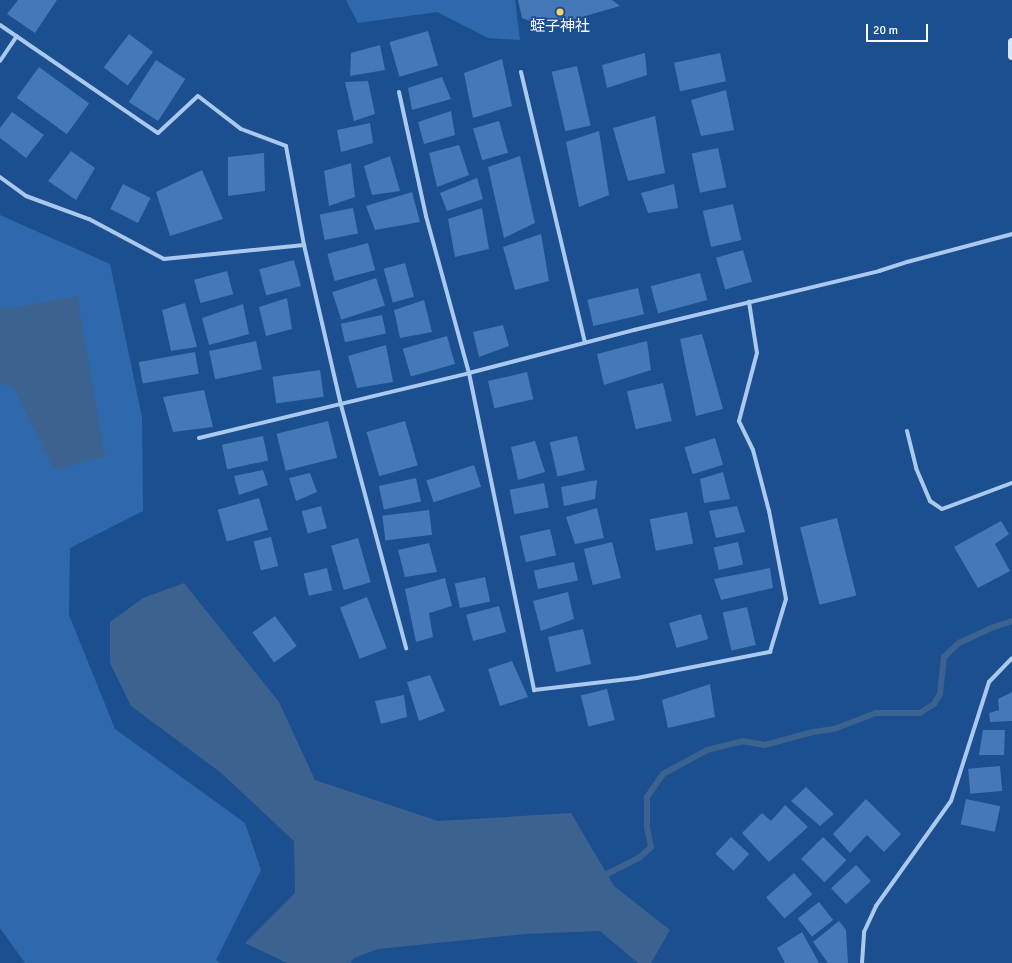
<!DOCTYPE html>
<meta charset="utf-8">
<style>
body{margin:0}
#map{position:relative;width:1012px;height:963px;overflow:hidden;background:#1b4f8f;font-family:Signika,"Noto Sans JP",sans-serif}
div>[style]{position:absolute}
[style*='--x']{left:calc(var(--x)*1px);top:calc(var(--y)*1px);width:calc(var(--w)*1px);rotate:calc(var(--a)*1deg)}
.green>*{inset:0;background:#2e69ad}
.water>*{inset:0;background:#3c6290}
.stream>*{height:6px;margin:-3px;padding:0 3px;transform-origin:3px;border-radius:3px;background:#3c6290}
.building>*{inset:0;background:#4478b7;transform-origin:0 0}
.minor>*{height:4px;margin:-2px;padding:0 2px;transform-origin:2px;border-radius:2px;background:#a9c9ee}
.secondary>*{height:8px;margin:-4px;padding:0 4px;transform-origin:4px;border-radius:4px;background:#d6e6fa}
.dots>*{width:11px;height:11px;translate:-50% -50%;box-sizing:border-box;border:2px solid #1b4f8f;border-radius:50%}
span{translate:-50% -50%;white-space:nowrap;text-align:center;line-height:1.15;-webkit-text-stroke:3.5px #1b4f8f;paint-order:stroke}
.poi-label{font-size:15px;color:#fff}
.scale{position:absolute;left:866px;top:24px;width:62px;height:18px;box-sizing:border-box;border:2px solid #fff;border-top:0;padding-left:5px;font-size:12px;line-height:14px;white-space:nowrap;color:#fff;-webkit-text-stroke:3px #1b4f8f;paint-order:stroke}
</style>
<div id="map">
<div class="green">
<div style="clip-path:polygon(346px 0,515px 0,520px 40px,488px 38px,437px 12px,358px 23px)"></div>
<div style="clip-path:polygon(0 215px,110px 264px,142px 417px,143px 511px,70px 548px,69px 615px,115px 729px,245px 823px,261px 870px,216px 960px,221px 963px,25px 963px,0 928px)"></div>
</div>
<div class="water">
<div style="clip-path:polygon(77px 296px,105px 457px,54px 470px,13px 387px,0 383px,0 306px,7px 309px)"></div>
<div style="clip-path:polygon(184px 583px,279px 702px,315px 780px,438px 821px,571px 813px,614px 886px,670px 930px,651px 963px,638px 963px,600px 931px,526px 934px,378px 949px,354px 958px,350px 963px,287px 963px,245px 943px,295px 893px,294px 841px,220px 772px,131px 706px,110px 663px,110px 622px,143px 598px)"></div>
</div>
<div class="stream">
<div style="--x:607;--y:874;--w:37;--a:-27"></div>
<div style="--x:640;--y:857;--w:15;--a:-42"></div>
<div style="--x:651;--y:847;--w:19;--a:-102"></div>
<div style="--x:647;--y:828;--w:31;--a:-90"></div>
<div style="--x:647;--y:797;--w:28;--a:-55"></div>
<div style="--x:663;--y:774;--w:50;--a:-28.6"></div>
<div style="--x:707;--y:750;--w:36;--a:-14"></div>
<div style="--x:742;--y:741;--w:23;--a:10"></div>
<div style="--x:765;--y:745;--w:50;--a:-15.2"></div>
<div style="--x:813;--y:732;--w:21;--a:-8"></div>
<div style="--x:834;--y:729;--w:45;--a:-20.9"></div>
<div style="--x:876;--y:713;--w:44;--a:0"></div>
<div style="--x:920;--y:713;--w:17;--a:-33"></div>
<div style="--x:934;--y:704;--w:12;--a:-59"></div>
<div style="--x:940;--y:694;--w:37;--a:-84"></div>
<div style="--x:944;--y:657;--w:21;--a:-43"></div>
<div style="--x:959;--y:643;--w:38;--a:-25"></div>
<div style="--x:994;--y:627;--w:19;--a:-18"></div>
</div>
<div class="building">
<div style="clip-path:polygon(18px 0,57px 0,35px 33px,7px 14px)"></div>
<div style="clip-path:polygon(518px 0,612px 0,620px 6px,575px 19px,538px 24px,522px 18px)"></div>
<div style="left:428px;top:31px;width:36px;height:40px;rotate:74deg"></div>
<div style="left:129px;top:34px;width:30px;height:42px;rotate:37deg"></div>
<div style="clip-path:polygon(380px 45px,385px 70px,350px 76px,351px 53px)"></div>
<div style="clip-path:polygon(645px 53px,647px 75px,607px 88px,602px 65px)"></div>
<div style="left:720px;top:53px;width:29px;height:47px;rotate:78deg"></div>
<div style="clip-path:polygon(502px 59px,512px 106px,473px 118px,464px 73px)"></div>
<div style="left:156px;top:60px;width:35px;height:50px;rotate:33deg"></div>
<div style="left:577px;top:66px;width:61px;height:26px;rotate:77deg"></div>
<div style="left:39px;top:67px;width:62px;height:38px;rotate:36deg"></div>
<div style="clip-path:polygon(442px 77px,451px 99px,412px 110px,408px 88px)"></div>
<div style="clip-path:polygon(368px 81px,375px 114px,354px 121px,345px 82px)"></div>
<div style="clip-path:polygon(726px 90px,734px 130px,701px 136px,691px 100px)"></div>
<div style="clip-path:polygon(451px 111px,455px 135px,424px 144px,418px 122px)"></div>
<div style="clip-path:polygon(12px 112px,44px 135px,26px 158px,0 138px,0 128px)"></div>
<div style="clip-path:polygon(655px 116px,665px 173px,628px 181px,613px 128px)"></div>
<div style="left:499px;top:121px;width:33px;height:27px;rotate:74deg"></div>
<div style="clip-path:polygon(370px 123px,373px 143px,341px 152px,337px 130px)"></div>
<div style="clip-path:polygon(599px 131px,609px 195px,579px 207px,566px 142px)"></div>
<div style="clip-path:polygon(459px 145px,469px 175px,437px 187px,429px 153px)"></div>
<div style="left:718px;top:148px;width:40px;height:27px;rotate:78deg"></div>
<div style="clip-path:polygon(71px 151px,95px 168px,76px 200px,48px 181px)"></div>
<div style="clip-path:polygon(264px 153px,265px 191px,228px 196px,228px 157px)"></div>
<div style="clip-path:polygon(390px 156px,400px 191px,372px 195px,364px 166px)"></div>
<div style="clip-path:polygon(520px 156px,535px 223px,504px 238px,488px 167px)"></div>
<div style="clip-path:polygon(351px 163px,355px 197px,329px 206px,324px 171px)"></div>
<div style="clip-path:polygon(202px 170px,223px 219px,170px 236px,156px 192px)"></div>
<div style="clip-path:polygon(477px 178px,483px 199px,447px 211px,440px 193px)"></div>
<div style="left:123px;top:184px;width:31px;height:28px;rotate:27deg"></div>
<div style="clip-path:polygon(674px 184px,678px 208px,648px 213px,641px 193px)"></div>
<div style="clip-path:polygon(412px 192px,420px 222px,375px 230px,366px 206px)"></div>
<div style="left:733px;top:204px;width:37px;height:31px;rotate:77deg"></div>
<div style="left:353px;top:208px;width:26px;height:34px;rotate:79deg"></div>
<div style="clip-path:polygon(482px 208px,489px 249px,455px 257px,448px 219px)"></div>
<div style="clip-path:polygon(541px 234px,549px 281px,515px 290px,503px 247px)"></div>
<div style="left:368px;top:243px;width:28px;height:42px;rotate:75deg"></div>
<div style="left:743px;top:250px;width:33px;height:28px;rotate:74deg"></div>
<div style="left:294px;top:260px;width:27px;height:36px;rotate:75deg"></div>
<div style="left:405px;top:263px;width:35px;height:22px;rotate:75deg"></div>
<div style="left:227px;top:271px;width:24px;height:34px;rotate:75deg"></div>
<div style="left:700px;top:273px;width:28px;height:51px;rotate:75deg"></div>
<div style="left:376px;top:278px;width:29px;height:46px;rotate:72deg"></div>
<div style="left:638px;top:288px;width:27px;height:52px;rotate:77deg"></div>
<div style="clip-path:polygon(287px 298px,292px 329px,266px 336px,259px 307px)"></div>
<div style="clip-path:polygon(424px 300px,432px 332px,400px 338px,394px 310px)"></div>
<div style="clip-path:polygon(185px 303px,197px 347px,171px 351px,162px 310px)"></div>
<div style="clip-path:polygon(243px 304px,249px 334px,209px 345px,202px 318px)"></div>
<div style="left:382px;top:315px;width:19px;height:42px;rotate:78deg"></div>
<div style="clip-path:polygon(503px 325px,509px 346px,479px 357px,473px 332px)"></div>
<div style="clip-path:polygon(702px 334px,723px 409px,696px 416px,680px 339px)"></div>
<div style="left:447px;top:336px;width:29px;height:46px;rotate:74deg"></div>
<div style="left:256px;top:341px;width:29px;height:48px;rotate:78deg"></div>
<div style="clip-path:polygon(647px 341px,651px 370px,604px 385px,597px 354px)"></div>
<div style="clip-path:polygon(386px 345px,393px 382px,357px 388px,348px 356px)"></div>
<div style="left:195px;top:352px;width:22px;height:57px;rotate:80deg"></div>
<div style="left:320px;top:370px;width:27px;height:48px;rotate:82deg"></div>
<div style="left:527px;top:372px;width:28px;height:40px;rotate:77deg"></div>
<div style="left:663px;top:383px;width:39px;height:37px;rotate:77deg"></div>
<div style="clip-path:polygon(204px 390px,213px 427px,173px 432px,163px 397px)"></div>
<div style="left:328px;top:421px;width:38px;height:53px;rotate:76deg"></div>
<div style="left:405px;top:421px;width:46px;height:40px;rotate:74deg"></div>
<div style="left:263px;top:436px;width:25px;height:42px;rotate:78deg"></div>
<div style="left:577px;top:436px;width:35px;height:28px;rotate:77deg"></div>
<div style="left:715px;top:438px;width:28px;height:32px;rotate:73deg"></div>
<div style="clip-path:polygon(535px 441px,545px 472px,518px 480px,511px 447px)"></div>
<div style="left:474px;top:465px;width:23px;height:50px;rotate:72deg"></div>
<div style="clip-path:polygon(263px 470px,268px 485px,239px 495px,234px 476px)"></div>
<div style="clip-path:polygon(723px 472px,730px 499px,704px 503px,700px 479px)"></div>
<div style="clip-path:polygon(310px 473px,317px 492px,296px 501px,289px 478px)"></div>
<div style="left:416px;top:478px;width:24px;height:38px;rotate:78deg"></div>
<div style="clip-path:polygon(597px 480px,595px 499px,564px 506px,561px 487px)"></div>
<div style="left:544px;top:483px;width:25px;height:35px;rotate:79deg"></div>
<div style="left:259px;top:498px;width:33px;height:43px;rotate:74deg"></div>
<div style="left:321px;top:506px;width:23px;height:20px;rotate:75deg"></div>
<div style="clip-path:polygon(737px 506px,745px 532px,716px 538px,709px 511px)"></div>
<div style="clip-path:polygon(597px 508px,604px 538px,575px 544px,566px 517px)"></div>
<div style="left:429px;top:510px;width:25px;height:47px;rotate:83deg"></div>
<div style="left:687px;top:512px;width:32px;height:38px;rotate:79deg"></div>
<div style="left:837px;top:518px;width:80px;height:38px;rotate:76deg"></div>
<div style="clip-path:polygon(1001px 521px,1009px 534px,995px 544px,1010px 571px,978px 588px,954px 547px)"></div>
<div style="left:550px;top:529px;width:27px;height:31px;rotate:77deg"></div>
<div style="left:271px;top:537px;width:30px;height:18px;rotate:76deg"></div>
<div style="left:358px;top:538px;width:46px;height:28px;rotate:74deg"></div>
<div style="left:612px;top:542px;width:37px;height:29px;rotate:76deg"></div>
<div style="left:738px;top:542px;width:23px;height:25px;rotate:77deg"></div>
<div style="clip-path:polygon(429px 543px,437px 572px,405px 577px,398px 550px)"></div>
<div style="left:574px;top:562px;width:19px;height:41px;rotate:78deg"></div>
<div style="left:327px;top:568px;width:23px;height:24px;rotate:77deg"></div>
<div style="clip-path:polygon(770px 568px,773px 588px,721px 600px,714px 579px)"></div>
<div style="left:485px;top:577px;width:25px;height:31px;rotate:78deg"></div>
<div style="clip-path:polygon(445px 578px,452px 606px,429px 613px,433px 637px,416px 642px,405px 589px)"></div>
<div style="clip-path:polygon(568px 592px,574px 619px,541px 631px,533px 601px)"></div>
<div style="left:367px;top:597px;width:55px;height:29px;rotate:69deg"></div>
<div style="left:499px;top:606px;width:27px;height:34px;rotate:75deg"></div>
<div style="left:747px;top:607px;width:39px;height:25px;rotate:77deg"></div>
<div style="left:701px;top:614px;width:26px;height:33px;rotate:74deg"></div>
<div style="left:275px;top:616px;width:37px;height:28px;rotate:54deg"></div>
<div style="left:583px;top:629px;width:36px;height:36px;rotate:77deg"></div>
<div style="clip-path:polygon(512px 661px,528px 697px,500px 706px,488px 669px)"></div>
<div style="clip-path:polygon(430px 675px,445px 711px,419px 721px,407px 682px)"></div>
<div style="clip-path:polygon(710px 684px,715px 717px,668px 728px,662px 700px)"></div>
<div style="left:607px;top:689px;width:32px;height:27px;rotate:76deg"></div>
<div style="clip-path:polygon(1012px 692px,1012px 721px,990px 722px,989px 713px,999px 710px,998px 699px)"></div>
<div style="clip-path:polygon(404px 695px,407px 717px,381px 724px,375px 701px)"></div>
<div style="clip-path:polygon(983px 730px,1005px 730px,1004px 755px,979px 755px)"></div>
<div style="left:1000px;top:766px;width:25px;height:32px;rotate:85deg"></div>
<div style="clip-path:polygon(806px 787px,834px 814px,820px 826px,791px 801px)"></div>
<div style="clip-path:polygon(866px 799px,901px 834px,884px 852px,867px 835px,850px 853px,833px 834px)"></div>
<div style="left:966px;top:799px;width:35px;height:26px;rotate:12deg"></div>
<div style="clip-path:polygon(785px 805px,808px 827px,769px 862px,742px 833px,762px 813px,771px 821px)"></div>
<div style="left:731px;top:837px;width:25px;height:23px;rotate:43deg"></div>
<div style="left:823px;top:837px;width:33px;height:31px;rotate:45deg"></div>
<div style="left:856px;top:865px;width:22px;height:34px;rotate:47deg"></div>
<div style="left:794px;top:873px;width:28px;height:37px;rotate:49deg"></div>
<div style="left:819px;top:902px;width:23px;height:27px;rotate:52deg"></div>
<div style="clip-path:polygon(839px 921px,846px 930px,848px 963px,828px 963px,813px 942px)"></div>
<div style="clip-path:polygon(802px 932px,819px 963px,785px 963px,777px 948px)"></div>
</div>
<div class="minor">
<div style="--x:0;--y:25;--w:191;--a:34.4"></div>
<div style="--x:158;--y:133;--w:54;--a:-42.8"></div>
<div style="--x:198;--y:96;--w:54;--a:37.5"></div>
<div style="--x:241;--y:129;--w:48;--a:20.7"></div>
<div style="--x:286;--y:146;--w:101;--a:79.7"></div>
<div style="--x:304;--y:245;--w:164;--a:77"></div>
<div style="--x:341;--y:405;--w:252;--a:75"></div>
<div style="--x:0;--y:61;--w:30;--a:-56"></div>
<div style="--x:521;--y:72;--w:278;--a:76.7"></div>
<div style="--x:399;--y:92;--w:127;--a:77.7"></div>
<div style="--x:426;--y:216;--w:163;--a:74.7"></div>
<div style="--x:469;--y:373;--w:324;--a:78.4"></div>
<div style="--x:534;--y:690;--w:104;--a:-6.6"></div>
<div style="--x:637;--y:678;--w:136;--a:-11.1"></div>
<div style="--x:770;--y:652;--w:55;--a:-73.2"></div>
<div style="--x:786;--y:599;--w:90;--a:-100.9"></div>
<div style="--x:769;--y:511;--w:63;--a:-104.7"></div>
<div style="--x:753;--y:450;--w:32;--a:-116"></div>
<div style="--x:739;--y:421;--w:70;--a:-75.2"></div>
<div style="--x:757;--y:353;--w:52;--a:-98.9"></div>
<div style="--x:0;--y:177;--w:32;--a:36"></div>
<div style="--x:26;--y:196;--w:67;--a:20.1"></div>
<div style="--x:89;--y:219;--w:85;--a:28.1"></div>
<div style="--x:164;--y:259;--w:141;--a:-5.7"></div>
<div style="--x:907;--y:431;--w:38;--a:76"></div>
<div style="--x:916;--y:468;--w:36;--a:67"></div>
<div style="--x:930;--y:501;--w:14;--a:34"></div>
<div style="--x:942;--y:509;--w:75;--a:-20.4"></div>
<div style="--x:199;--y:438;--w:278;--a:-13.5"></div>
<div style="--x:469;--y:373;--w:171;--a:-14.6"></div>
<div style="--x:634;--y:330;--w:252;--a:-13.5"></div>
<div style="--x:879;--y:271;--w:29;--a:-18"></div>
<div style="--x:907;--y:262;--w:109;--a:-14.9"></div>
<div style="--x:862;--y:963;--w:31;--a:-86"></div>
<div style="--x:864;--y:932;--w:29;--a:-65"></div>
<div style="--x:876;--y:906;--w:129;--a:-54.5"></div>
<div style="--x:951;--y:801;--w:125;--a:-72.3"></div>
<div style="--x:989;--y:682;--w:33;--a:-46"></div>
</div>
<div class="secondary">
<div style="--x:1012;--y:42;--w:14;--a:90"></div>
</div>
<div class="dots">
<div style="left:560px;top:12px;background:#ffd166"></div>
</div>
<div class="poi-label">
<span style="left:560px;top:27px">蛭子神社</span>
</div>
<div class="scale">20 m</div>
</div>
